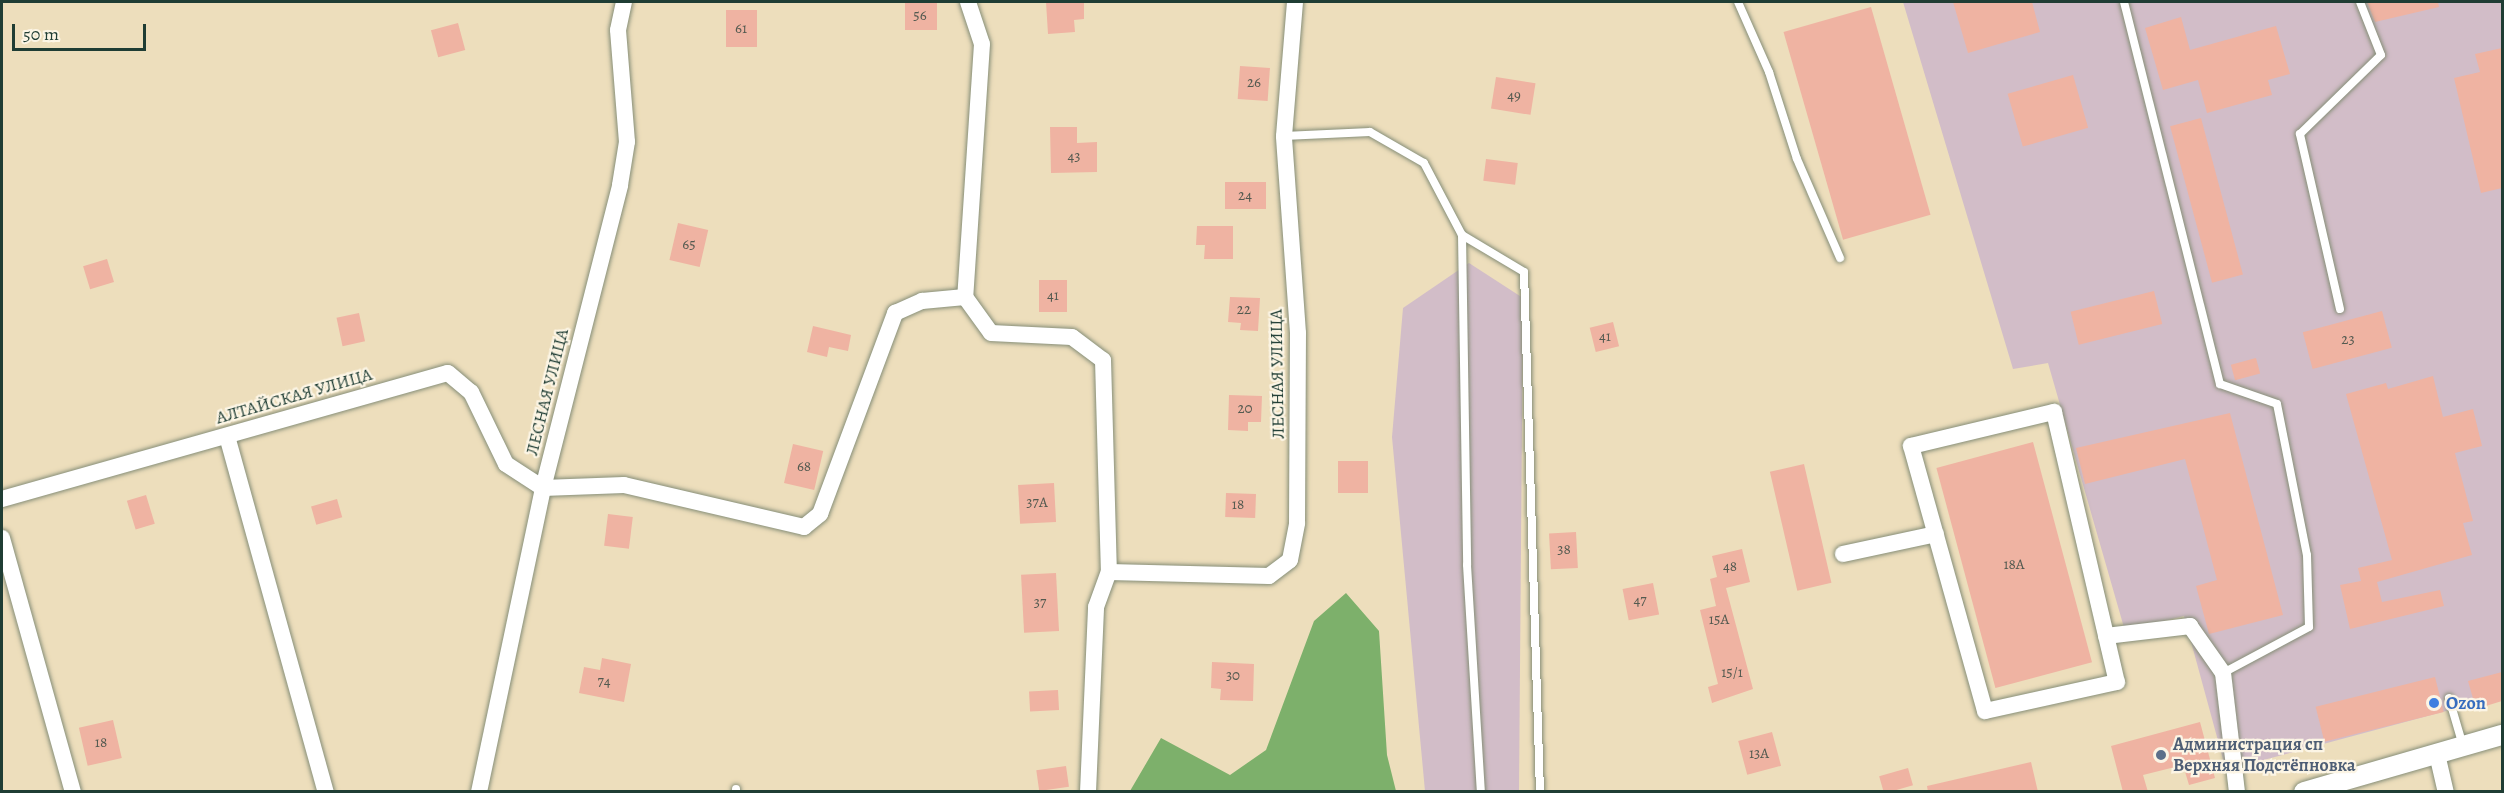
<!DOCTYPE html>
<meta charset="utf-8">
<style>
body{margin:0}
#map{position:relative;width:2504px;height:793px;overflow:hidden;background:#eddebc;font-family:Alegreya,serif}
div>[style]{position:absolute}
[style*='--x']{left:calc(var(--x)*1px);top:calc(var(--y)*1px);width:calc(var(--w)*1px);rotate:calc(var(--a)*1deg)}
.industrial>*{inset:0;background:#d2bdc8}
.forest>*{inset:0;background:#7db06b}
.building>*{inset:0;background:#efb3a2;transform-origin:0 0}
.roads{filter:drop-shadow(0 0 2px #868e78) drop-shadow(0 0 2px #868e78)}
.service>*{height:8px;margin:-4px;padding:0 4px;transform-origin:4px;border-radius:4px;background:#fff}
.minor>*{height:16px;margin:-8px;padding:0 8px;transform-origin:8px;border-radius:8px;background:#fff}
.tertiary>*{height:20px;margin:-10px;padding:0 10px;transform-origin:10px;border-radius:10px;background:#fff}
.dots>*{width:16px;height:16px;translate:-50% -50%;box-sizing:border-box;border:3px solid #fcf5e5;border-radius:50%}
span{translate:-50% -50%;white-space:nowrap;text-align:center;line-height:1.15;-webkit-text-stroke:4.5px #fcf5e5;paint-order:stroke}
.number-label{font-size:15px;color:#535a50}
.number-label span{-webkit-text-stroke-width:0}
.street-label{font-size:18px;color:#1f3d34}
.shop-label{font-size:18px;color:#366cbe;font-weight:700}
.left{translate:0 -50%;text-align:left}
.service-label{font-size:18px;color:#4e5e75;font-weight:700}
.frame{position:absolute;inset:0;border:3px solid #1f3d34;pointer-events:none}
.scale{position:absolute;left:12px;top:24px;width:134px;height:27px;box-sizing:border-box;border:3px solid #1f3d34;border-top:0;padding-left:8px;font-size:18px;line-height:21px;white-space:nowrap;color:#1f3d34;-webkit-text-stroke:4px #fcf5e5;paint-order:stroke}
</style>
<div id="map">
<div class="industrial">
<div style="clip-path:polygon(1903px 2px,2502px 2px,2502px 696px,2226px 770px,2184px 616px,2125px 631px,2048px 363px,2013px 369px)"></div>
<div style="clip-path:polygon(1469px 263px,1523px 298px,1519px 791px,1425px 791px,1392px 437px,1403px 308px)"></div>
</div>
<div class="forest">
<div style="clip-path:polygon(1346px 593px,1379px 631px,1387px 755px,1396px 791px,1130px 791px,1161px 738px,1230px 775px,1266px 750px,1314px 621px)"></div>
</div>
<div class="building">
<div style="left:905px;top:2px;width:32px;height:28px"></div>
<div style="clip-path:polygon(1046px 2px,1084px 2px,1084px 19px,1074px 20px,1075px 32px,1048px 34px)"></div>
<div style="clip-path:polygon(1953px 2px,2032px 2px,2040px 32px,1968px 53px)"></div>
<div style="clip-path:polygon(2367px 2px,2438px 2px,2439px 7px,2375px 22px)"></div>
<div style="left:1871px;top:7px;width:216px;height:91px;rotate:74deg"></div>
<div style="left:726px;top:10px;width:31px;height:37px"></div>
<div style="clip-path:polygon(2181px 17px,2190px 50px,2276px 26px,2290px 74px,2268px 80px,2272px 95px,2207px 113px,2198px 80px,2163px 90px,2145px 28px)"></div>
<div style="left:458px;top:23px;width:28px;height:28px;rotate:75deg"></div>
<div style="clip-path:polygon(2502px 48px,2502px 188px,2481px 193px,2454px 78px,2480px 72px,2475px 54px)"></div>
<div style="left:1240px;top:66px;width:30px;height:33px;rotate:4deg"></div>
<div style="left:2073px;top:75px;width:55px;height:68px;rotate:74deg"></div>
<div style="left:1496px;top:77px;width:40px;height:32px;rotate:9deg"></div>
<div style="left:2201px;top:118px;width:162px;height:32px;rotate:75deg"></div>
<div style="clip-path:polygon(1050px 127px,1077px 127px,1077px 143px,1097px 142px,1097px 172px,1051px 173px)"></div>
<div style="left:1486px;top:159px;width:32px;height:22px;rotate:7deg"></div>
<div style="left:1225px;top:182px;width:41px;height:27px"></div>
<div style="left:678px;top:223px;width:31px;height:38px;rotate:13deg"></div>
<div style="clip-path:polygon(1197px 226px,1233px 226px,1233px 259px,1204px 259px,1205px 245px,1196px 245px)"></div>
<div style="left:107px;top:259px;width:24px;height:25px;rotate:73deg"></div>
<div style="left:1039px;top:280px;width:28px;height:32px"></div>
<div style="left:2154px;top:291px;width:34px;height:86px;rotate:76deg"></div>
<div style="clip-path:polygon(1230px 297px,1260px 298px,1258px 331px,1240px 330px,1241px 323px,1228px 322px)"></div>
<div style="left:2382px;top:311px;width:38px;height:82px;rotate:75deg"></div>
<div style="left:359px;top:313px;width:29px;height:23px;rotate:78deg"></div>
<div style="left:1613px;top:322px;width:25px;height:24px;rotate:76deg"></div>
<div style="clip-path:polygon(813px 326px,851px 335px,848px 351px,829px 347px,827px 357px,807px 352px)"></div>
<div style="left:2256px;top:358px;width:16px;height:26px;rotate:75deg"></div>
<div style="clip-path:polygon(2433px 376px,2443px 417px,2473px 409px,2482px 446px,2455px 453px,2473px 521px,2463px 523px,2472px 555px,2377px 582px,2382px 602px,2440px 590px,2444px 606px,2350px 629px,2340px 585px,2361px 581px,2358px 568px,2392px 560px,2346px 394px,2386px 383px,2388px 389px)"></div>
<div style="clip-path:polygon(1229px 395px,1262px 396px,1261px 422px,1248px 422px,1248px 431px,1228px 430px)"></div>
<div style="clip-path:polygon(2230px 413px,2283px 615px,2209px 634px,2196px 586px,2217px 580px,2185px 459px,2085px 484px,2076px 448px)"></div>
<div style="left:2033px;top:442px;width:228px;height:100px;rotate:75deg"></div>
<div style="left:793px;top:444px;width:31px;height:40px;rotate:13deg"></div>
<div style="left:1338px;top:461px;width:30px;height:32px"></div>
<div style="left:1804px;top:464px;width:122px;height:35px;rotate:77deg"></div>
<div style="left:1054px;top:483px;width:39px;height:36px;rotate:87deg"></div>
<div style="left:1226px;top:493px;width:30px;height:24px;rotate:2deg"></div>
<div style="left:146px;top:495px;width:30px;height:20px;rotate:73deg"></div>
<div style="left:337px;top:499px;width:19px;height:27px;rotate:74deg"></div>
<div style="left:608px;top:514px;width:25px;height:32px;rotate:7deg"></div>
<div style="left:1576px;top:532px;width:36px;height:27px;rotate:87deg"></div>
<div style="clip-path:polygon(1742px 549px,1750px 582px,1726px 588px,1753px 689px,1712px 703px,1708px 687px,1718px 684px,1700px 610px,1716px 606px,1710px 579px,1717px 577px,1712px 556px)"></div>
<div style="left:1056px;top:573px;width:58px;height:35px;rotate:87deg"></div>
<div style="left:1653px;top:583px;width:32px;height:31px;rotate:79deg"></div>
<div style="clip-path:polygon(602px 658px,631px 664px,624px 702px,579px 693px,584px 667px,600px 670px)"></div>
<div style="clip-path:polygon(1212px 662px,1254px 664px,1253px 701px,1220px 700px,1221px 689px,1211px 688px)"></div>
<div style="clip-path:polygon(2502px 672px,2502px 701px,2476px 709px,2468px 681px)"></div>
<div style="left:2435px;top:677px;width:36px;height:123px;rotate:76deg"></div>
<div style="left:1058px;top:690px;width:20px;height:29px;rotate:87deg"></div>
<div style="left:113px;top:720px;width:39px;height:35px;rotate:77deg"></div>
<div style="clip-path:polygon(2200px 722px,2215px 778px,2189px 785px,2183px 765px,2143px 775px,2148px 792px,2123px 792px,2111px 746px)"></div>
<div style="left:1772px;top:732px;width:35px;height:35px;rotate:75deg"></div>
<div style="clip-path:polygon(2031px 762px,2038px 792px,1928px 792px,1927px 786px)"></div>
<div style="left:1066px;top:766px;width:21px;height:30px;rotate:82deg"></div>
<div style="left:1908px;top:768px;width:18px;height:30px;rotate:74deg"></div>
</div>
<div class="roads">
<div class="service">
<div style="--x:1738;--y:2;--w:77;--a:66.1"></div>
<div style="--x:1769;--y:72;--w:91;--a:72.2"></div>
<div style="--x:1797;--y:159;--w:108;--a:66.5"></div>
<div style="--x:2124;--y:2;--w:394;--a:75.9"></div>
<div style="--x:2220;--y:384;--w:60;--a:19.3"></div>
<div style="--x:2277;--y:404;--w:154;--a:78.8"></div>
<div style="--x:2307;--y:555;--w:72;--a:88.4"></div>
<div style="--x:2309;--y:627;--w:98;--a:151.9"></div>
<div style="--x:1284;--y:136;--w:86;--a:-2.7"></div>
<div style="--x:1370;--y:132;--w:62;--a:29.9"></div>
<div style="--x:1424;--y:163;--w:81;--a:62.2"></div>
<div style="--x:1462;--y:235;--w:72;--a:30.8"></div>
<div style="--x:1524;--y:272;--w:520;--a:88.24"></div>
<div style="--x:1462;--y:235;--w:330;--a:89.1"></div>
<div style="--x:1467;--y:565;--w:227;--a:86.5"></div>
<div style="--x:2340;--y:309;--w:180;--a:-102.9"></div>
<div style="--x:2300;--y:134;--w:113;--a:-44.3"></div>
<div style="--x:2381;--y:55;--w:57;--a:-111.6"></div>
<div style="--x:2449;--y:698;--w:50;--a:73.7"></div>
<div style="--x:736;--y:792;--w:3;--a:-90"></div>
</div>
<div class="minor">
<div style="--x:968;--y:2;--w:44;--a:71.6"></div>
<div style="--x:982;--y:44;--w:254;--a:93.8"></div>
<div style="--x:965;--y:297;--w:44;--a:54.2"></div>
<div style="--x:991;--y:333;--w:81;--a:2.8"></div>
<div style="--x:1072;--y:337;--w:39;--a:37"></div>
<div style="--x:1103;--y:360;--w:212;--a:88.4"></div>
<div style="--x:2054;--y:412;--w:277;--a:76.9"></div>
<div style="--x:2117;--y:682;--w:135;--a:167.6"></div>
<div style="--x:1985;--y:711;--w:275;--a:-105.6"></div>
<div style="--x:1911;--y:446;--w:147;--a:-13.4"></div>
<div style="--x:227;--y:436;--w:370;--a:74.5"></div>
<div style="--x:2;--y:499;--w:463;--a:-15.8"></div>
<div style="--x:448;--y:373;--w:30;--a:40"></div>
<div style="--x:471;--y:392;--w:80;--a:64.1"></div>
<div style="--x:506;--y:464;--w:44;--a:33"></div>
<div style="--x:543;--y:488;--w:81;--a:-2.1"></div>
<div style="--x:624;--y:485;--w:185;--a:13.1"></div>
<div style="--x:804;--y:527;--w:21;--a:-39"></div>
<div style="--x:820;--y:514;--w:215;--a:-69.5"></div>
<div style="--x:895;--y:313;--w:30;--a:-24"></div>
<div style="--x:922;--y:301;--w:43;--a:-5.3"></div>
<div style="--x:2;--y:538;--w:264;--a:74.4"></div>
<div style="--x:1843;--y:554;--w:95;--a:-12.1"></div>
<div style="--x:2106;--y:636;--w:85;--a:-6.8"></div>
<div style="--x:2190;--y:626;--w:57;--a:54.9"></div>
<div style="--x:2223;--y:673;--w:120;--a:83.3"></div>
<div style="--x:2437;--y:754;--w:39;--a:77"></div>
<div style="--x:479;--y:792;--w:311;--a:-78.1"></div>
<div style="--x:543;--y:488;--w:313;--a:-75.7"></div>
<div style="--x:620;--y:185;--w:44;--a:-80.8"></div>
<div style="--x:627;--y:142;--w:112;--a:-94.6"></div>
<div style="--x:618;--y:30;--w:29;--a:-78"></div>
<div style="--x:1088;--y:792;--w:185;--a:-87.5"></div>
<div style="--x:1096;--y:607;--w:37;--a:-70"></div>
<div style="--x:1109;--y:572;--w:160;--a:1.4"></div>
<div style="--x:1269;--y:576;--w:26;--a:-37"></div>
<div style="--x:1290;--y:560;--w:38;--a:-79"></div>
<div style="--x:1297;--y:523;--w:190;--a:-89.7"></div>
<div style="--x:1298;--y:333;--w:197;--a:-94.1"></div>
<div style="--x:1284;--y:136;--w:134;--a:-85.3"></div>
</div>
<div class="tertiary">
<div style="--x:2304;--y:792;--w:206;--a:-16.1"></div>
</div>
</div>
<div class="dots">
<div style="left:2434px;top:703px;background:#3f7fe0"></div>
<div style="left:2161px;top:755px;background:#5c6f8a"></div>
</div>
<div class="number-label">
<span style="left:920px;top:16px">56</span>
<span style="left:741px;top:29px">61</span>
<span style="left:1254px;top:83px">26</span>
<span style="left:1514px;top:96px">49</span>
<span style="left:1074px;top:157px">43</span>
<span style="left:1245px;top:196px">24</span>
<span style="left:689px;top:245px">65</span>
<span style="left:1053px;top:296px">41</span>
<span style="left:1244px;top:310px">22</span>
<span style="left:1605px;top:337px">41</span>
<span style="left:2348px;top:340px">23</span>
<span style="left:1245px;top:409px">20</span>
<span style="left:804px;top:467px">68</span>
<span style="left:1037px;top:503px">37А</span>
<span style="left:1238px;top:505px">18</span>
<span style="left:1564px;top:550px">38</span>
<span style="left:2014px;top:565px">18А</span>
<span style="left:1730px;top:567px">48</span>
<span style="left:1640px;top:601px">47</span>
<span style="left:1040px;top:603px">37</span>
<span style="left:1719px;top:620px">15А</span>
<span style="left:1732px;top:673px">15/1</span>
<span style="left:1233px;top:676px">30</span>
<span style="left:604px;top:682px">74</span>
<span style="left:101px;top:743px">18</span>
<span style="left:1759px;top:754px">13А</span>
</div>
<div class="street-label">
<span style="left:1277px;top:374px;rotate:-91deg">ЛЕСНАЯ УЛИЦА</span>
<span style="left:547px;top:392px;rotate:-76deg">ЛЕСНАЯ УЛИЦА</span>
<span style="left:294px;top:396px;rotate:-16deg">АЛТАЙСКАЯ УЛИЦА</span>
</div>
<div class="shop-label">
<span class="left" style="left:2446px;top:703px">Ozon</span>
</div>
<div class="service-label">
<span class="left" style="left:2173px;top:755px">Администрация сп<br>Верхняя Подстёпновка</span>
</div>
<div class="frame"></div>
<div class="scale">50 m</div>
</div>
